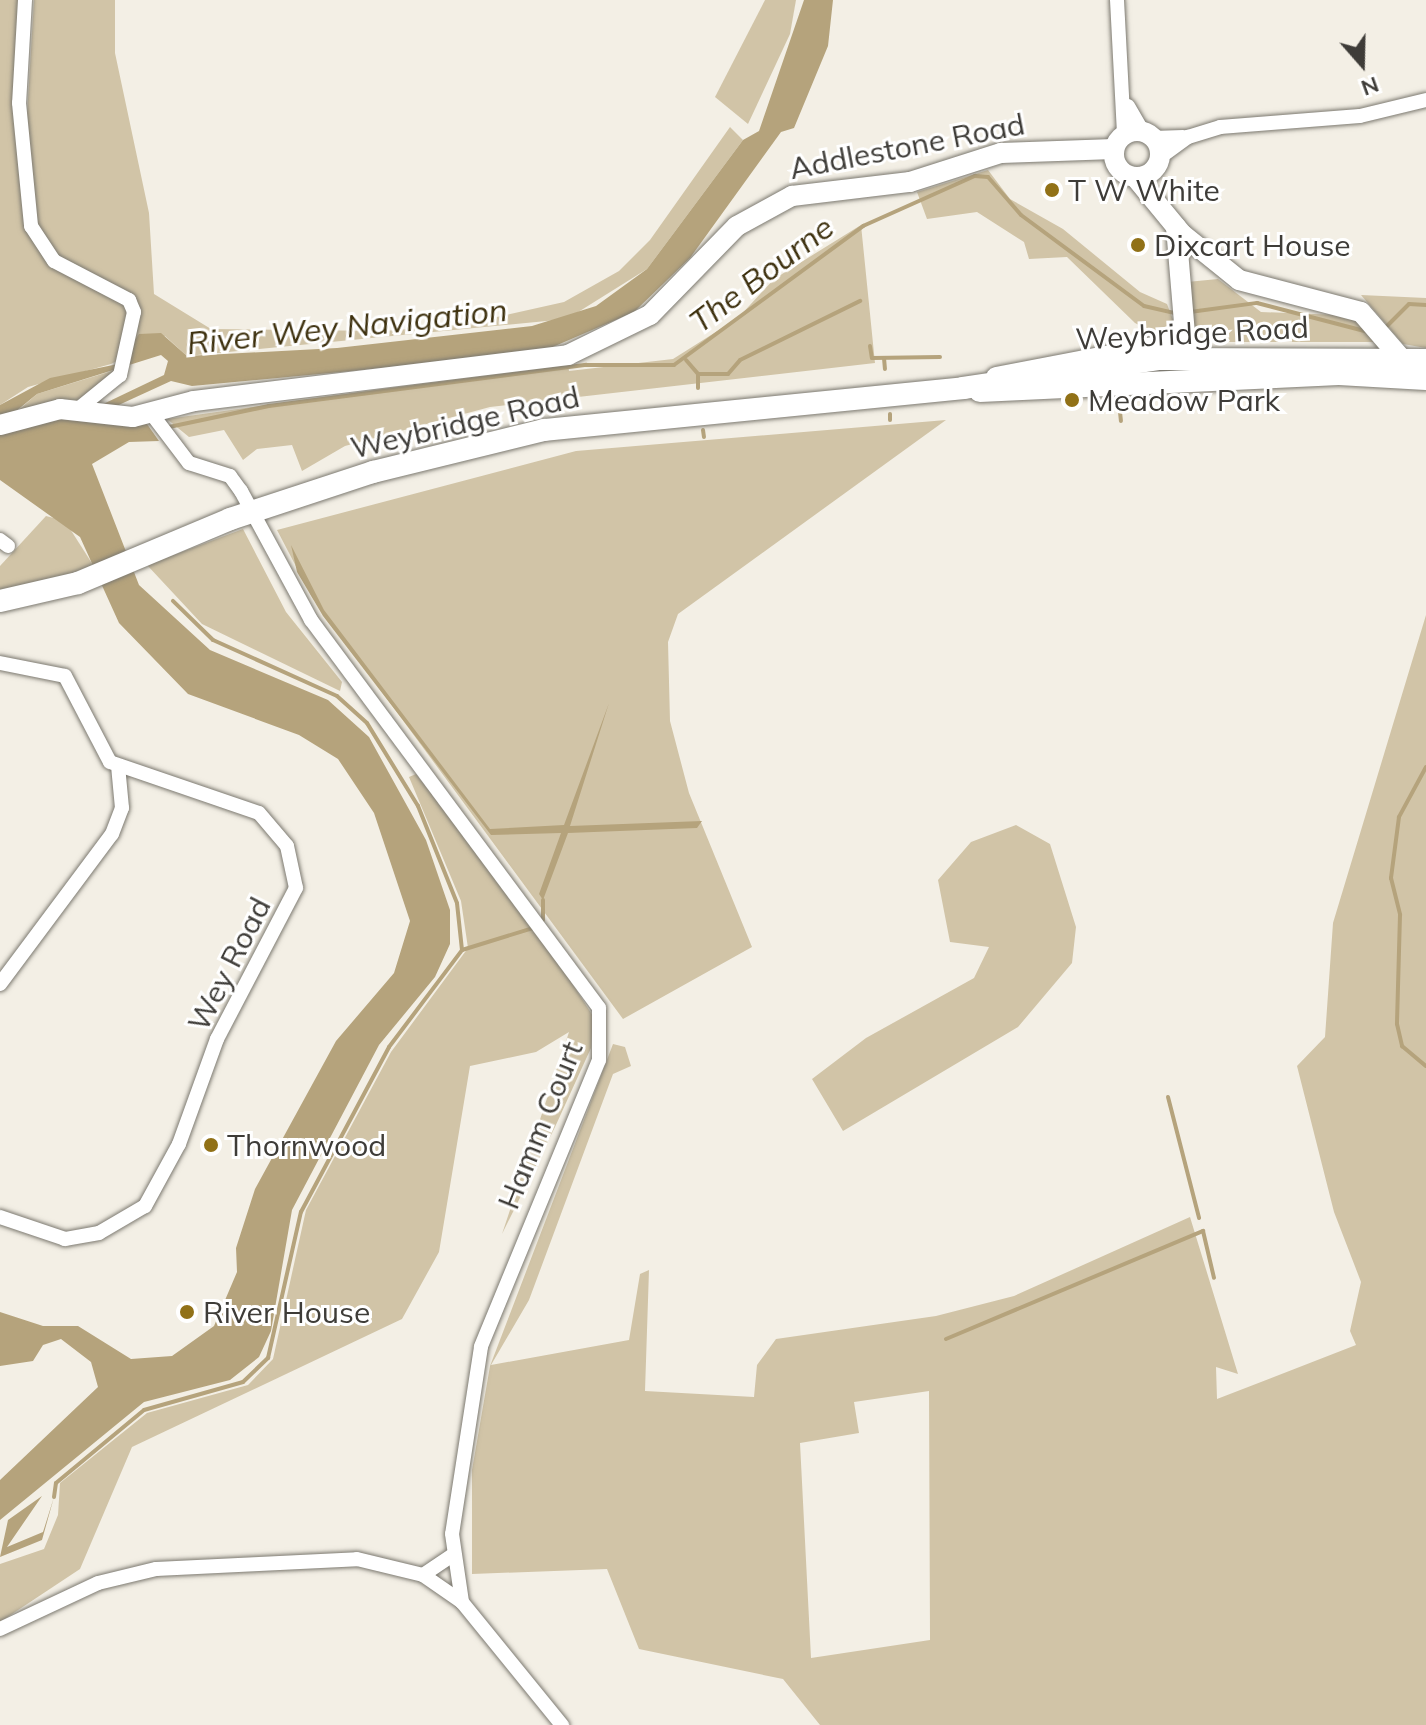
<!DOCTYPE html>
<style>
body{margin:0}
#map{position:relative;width:1426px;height:1725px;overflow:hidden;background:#f3efe5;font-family:Mulish,sans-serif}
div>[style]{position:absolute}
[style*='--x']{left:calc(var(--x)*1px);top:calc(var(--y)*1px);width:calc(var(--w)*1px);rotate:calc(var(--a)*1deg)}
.green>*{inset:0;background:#d1c4a7}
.water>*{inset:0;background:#b5a37c}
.stream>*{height:4px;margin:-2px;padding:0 2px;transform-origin:2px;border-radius:2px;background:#b5a37c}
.roads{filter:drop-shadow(0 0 2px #7c7970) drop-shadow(0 0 2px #7c7970)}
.street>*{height:14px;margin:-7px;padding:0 7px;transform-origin:7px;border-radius:7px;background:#fff}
.secondary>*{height:20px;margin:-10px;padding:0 10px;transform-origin:10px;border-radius:10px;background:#fff}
.secondary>.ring{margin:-10px;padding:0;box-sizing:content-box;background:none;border:20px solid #fff;border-radius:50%}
.primary>*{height:22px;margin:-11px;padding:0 11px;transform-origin:11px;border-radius:11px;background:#fff}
.dots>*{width:22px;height:22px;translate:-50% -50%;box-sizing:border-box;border:4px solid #fff;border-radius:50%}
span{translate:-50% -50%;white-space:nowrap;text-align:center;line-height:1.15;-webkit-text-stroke:6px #fff;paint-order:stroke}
.street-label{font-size:30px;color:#3e3c38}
.poi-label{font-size:30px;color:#3e3c38}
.left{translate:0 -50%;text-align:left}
.water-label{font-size:32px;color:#3e310f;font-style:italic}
.north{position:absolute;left:1322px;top:24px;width:80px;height:80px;-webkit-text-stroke:6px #fff;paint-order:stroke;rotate:160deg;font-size:22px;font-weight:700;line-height:32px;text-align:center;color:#3e3c38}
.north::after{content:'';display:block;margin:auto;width:28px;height:36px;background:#3e3c38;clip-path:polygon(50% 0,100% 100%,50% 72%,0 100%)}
</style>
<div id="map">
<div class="green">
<div style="clip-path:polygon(0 0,24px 0,23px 182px,34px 0,115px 0,115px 53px,149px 213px,154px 294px,211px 329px,384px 331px,466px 324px,564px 302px,619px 271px,650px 240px,730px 127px,743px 140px,647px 269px,567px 319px,187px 356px,165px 336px,111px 364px,28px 387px,0 405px)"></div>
<div style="clip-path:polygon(765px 0,796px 0,790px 34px,748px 124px,715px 97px)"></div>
<div style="clip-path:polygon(988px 170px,1010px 199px,1063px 229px,1140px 292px,1167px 304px,1174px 322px,1154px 333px,1135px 323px,1067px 257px,1029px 259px,1024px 242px,977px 212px,927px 219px,917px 192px)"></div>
<div style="clip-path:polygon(861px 225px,875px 363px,490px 407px,345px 446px,302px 471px,292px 445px,257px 449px,243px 460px,224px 430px,189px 437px,167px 419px,568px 363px,569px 371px,673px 359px,738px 318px,774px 279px)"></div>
<div style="clip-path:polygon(1218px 279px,1261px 312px,1339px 315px,1360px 321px,1378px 342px,1222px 342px,1191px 324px,1187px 282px)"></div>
<div style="clip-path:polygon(1361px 295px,1426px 298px,1426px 348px,1403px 344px)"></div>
<div style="clip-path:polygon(118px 369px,77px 410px,14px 414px,37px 394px)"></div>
<div style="clip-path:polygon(946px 420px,678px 614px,668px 642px,670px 721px,689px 793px,752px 947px,623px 1019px,312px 597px,277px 530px,576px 451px)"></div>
<div style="clip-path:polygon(46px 516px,65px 521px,95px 568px,0 594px,0 566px)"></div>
<div style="clip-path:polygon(243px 529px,286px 612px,342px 682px,340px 691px,202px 624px,147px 565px)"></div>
<div style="clip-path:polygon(evenodd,1426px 615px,1426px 1725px,820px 1725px,783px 1679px,639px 1649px,607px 1569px,472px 1574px,472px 1470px,490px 1366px,613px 1044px,625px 1047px,631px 1066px,613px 1074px,529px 1300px,491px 1365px,629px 1340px,640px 1274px,649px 1270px,645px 1391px,754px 1397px,757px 1365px,776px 1339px,936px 1316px,1014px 1296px,1190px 1217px,1238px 1374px,1216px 1367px,1217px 1399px,1356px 1345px,1350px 1331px,1361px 1282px,1334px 1212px,1297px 1066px,1325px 1037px,1333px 923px,1426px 615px,929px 1391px,930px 1640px,811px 1658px,800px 1443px,859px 1433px,854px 1402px,929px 1391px)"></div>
<div style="clip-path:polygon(416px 774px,534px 924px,593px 1016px,591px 1048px,555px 1127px,502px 1234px,569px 1032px,536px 1052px,470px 1066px,439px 1252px,402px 1319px,132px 1447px,80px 1569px,0 1622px,0 1564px,44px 1549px,58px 1515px,60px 1483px,147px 1413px,248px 1385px,273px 1359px,306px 1210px,391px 1052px,468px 948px,461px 901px,409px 777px)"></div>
<div style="clip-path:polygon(1016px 825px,1050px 844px,1076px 927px,1072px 963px,1018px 1027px,843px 1131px,812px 1079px,866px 1038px,974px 978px,989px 947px,950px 942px,938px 880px,971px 842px)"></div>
</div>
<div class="water">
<div style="clip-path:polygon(evenodd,804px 0,833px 0,828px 46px,794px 128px,781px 132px,690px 258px,634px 312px,548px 349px,477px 359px,192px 386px,171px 381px,110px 409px,102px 423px,147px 424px,159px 441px,129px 442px,92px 464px,139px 585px,210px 650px,328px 700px,369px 737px,426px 840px,450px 910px,450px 944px,435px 977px,379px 1045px,292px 1210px,271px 1331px,259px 1357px,230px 1380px,144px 1402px,0 1520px,0 1480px,98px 1387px,91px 1362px,61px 1339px,43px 1345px,33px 1361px,0 1366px,0 1312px,43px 1326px,78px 1326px,131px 1359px,172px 1356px,214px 1326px,237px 1272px,236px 1248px,255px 1189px,336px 1041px,394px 973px,410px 921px,374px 813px,338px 759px,299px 735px,188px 694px,119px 623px,80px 537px,0 480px,0 405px,50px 378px,118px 364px,139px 334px,161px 333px,187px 356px,337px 348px,532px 326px,596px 306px,647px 269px,743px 140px,759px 131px,804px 0,161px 355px,168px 361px,164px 375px,97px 407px,15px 412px,37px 394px,161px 355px)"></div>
<div style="clip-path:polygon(291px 545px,324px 610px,490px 829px,564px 825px,609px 703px,570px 826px,702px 821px,697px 828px,568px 833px,543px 900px,539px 894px,561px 833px,491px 835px,323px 616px,297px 572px)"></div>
<div style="clip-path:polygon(42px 1496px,7px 1547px,43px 1532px,54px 1497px,42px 1540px,0 1557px,8px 1520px)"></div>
</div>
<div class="stream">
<div style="--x:1190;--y:312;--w:68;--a:-7.7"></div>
<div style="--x:1257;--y:303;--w:119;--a:14.6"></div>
<div style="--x:1384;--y:329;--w:35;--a:-45"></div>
<div style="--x:1409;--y:304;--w:17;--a:3"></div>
<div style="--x:1114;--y:341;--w:9;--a:-58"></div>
<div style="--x:870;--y:346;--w:12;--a:81"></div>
<div style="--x:872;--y:358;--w:68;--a:-0.8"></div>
<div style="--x:884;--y:358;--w:11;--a:85"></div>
<div style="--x:686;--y:360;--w:18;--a:49"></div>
<div style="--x:698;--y:374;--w:30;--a:0"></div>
<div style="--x:728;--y:374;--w:18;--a:-49"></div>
<div style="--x:740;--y:360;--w:134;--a:-26.2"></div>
<div style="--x:698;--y:374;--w:14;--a:90"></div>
<div style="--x:1120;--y:412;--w:9;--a:84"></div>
<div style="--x:890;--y:414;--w:6;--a:90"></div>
<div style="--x:169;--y:427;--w:102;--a:-11.9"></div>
<div style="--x:269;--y:406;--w:320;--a:-7.4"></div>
<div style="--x:586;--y:365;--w:88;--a:0"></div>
<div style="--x:674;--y:365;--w:235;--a:-36.3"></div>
<div style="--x:863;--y:226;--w:123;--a:-24.1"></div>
<div style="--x:975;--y:176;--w:13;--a:4"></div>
<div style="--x:988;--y:177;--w:50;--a:49"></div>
<div style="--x:1021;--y:215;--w:153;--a:36.5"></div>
<div style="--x:1144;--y:306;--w:35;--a:13"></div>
<div style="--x:703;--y:430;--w:7;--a:82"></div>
<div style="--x:1426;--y:767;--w:57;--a:118.4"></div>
<div style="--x:1399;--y:817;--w:62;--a:97.5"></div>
<div style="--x:1391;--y:878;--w:38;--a:76"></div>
<div style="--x:1400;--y:915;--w:109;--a:91.6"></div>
<div style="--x:1397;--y:1024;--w:23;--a:77"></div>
<div style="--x:1402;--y:1046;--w:31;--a:40"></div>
<div style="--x:543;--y:920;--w:20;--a:-90"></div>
<div style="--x:462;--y:950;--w:74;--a:-17.2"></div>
<div style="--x:1168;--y:1097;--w:125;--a:75.6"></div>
<div style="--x:946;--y:1339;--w:279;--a:-22.8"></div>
<div style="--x:1203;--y:1231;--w:48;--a:76.8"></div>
<div style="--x:54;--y:1497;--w:14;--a:-82"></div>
<div style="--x:56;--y:1483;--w:114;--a:-39.7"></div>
<div style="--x:144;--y:1410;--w:103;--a:-15.8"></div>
<div style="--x:243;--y:1382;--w:35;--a:-44"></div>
<div style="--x:268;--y:1358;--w:150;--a:-77.3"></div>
<div style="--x:301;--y:1212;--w:187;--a:-61.9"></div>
<div style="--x:389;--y:1047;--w:121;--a:-53"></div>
<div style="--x:462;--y:950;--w:47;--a:-96.1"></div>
<div style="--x:457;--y:903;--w:105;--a:-111.9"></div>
<div style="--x:418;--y:806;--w:97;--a:-121.6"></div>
<div style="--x:367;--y:723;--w:40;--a:-138"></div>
<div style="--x:337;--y:696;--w:136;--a:-155.7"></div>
<div style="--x:213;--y:640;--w:56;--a:-135.7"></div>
</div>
<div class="roads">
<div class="street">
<div style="--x:25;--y:0;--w:103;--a:93.3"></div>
<div style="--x:19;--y:103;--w:124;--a:84.4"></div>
<div style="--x:31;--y:226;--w:42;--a:56.7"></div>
<div style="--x:54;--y:261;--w:85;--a:27.5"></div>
<div style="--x:129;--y:300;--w:13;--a:67"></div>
<div style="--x:134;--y:312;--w:65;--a:102.5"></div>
<div style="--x:120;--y:375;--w:55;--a:140.9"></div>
<div style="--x:1117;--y:0;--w:135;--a:87"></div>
<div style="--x:1128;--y:106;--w:30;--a:60"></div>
<div style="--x:1153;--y:138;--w:30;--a:-2"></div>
<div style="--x:1159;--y:158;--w:36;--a:-36"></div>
<div style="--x:1188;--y:137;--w:34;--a:-17"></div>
<div style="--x:1220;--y:127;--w:140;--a:-4.5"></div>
<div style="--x:1360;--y:116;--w:68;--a:-13.6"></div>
<div style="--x:151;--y:413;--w:63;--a:52.8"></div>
<div style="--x:189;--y:463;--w:43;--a:17.6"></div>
<div style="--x:230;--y:476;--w:19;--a:54"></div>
<div style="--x:241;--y:491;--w:147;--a:61.5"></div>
<div style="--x:311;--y:620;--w:483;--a:53.4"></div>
<div style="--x:599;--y:1008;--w:52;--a:90"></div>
<div style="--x:599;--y:1060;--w:310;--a:112.4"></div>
<div style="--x:481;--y:1347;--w:189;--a:98.8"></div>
<div style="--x:452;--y:1534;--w:69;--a:81.6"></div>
<div style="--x:462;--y:1602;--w:159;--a:50.9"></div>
<div style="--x:0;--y:540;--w:10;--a:37"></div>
<div style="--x:0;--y:663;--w:66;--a:11.3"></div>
<div style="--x:65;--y:676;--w:97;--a:62.4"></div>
<div style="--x:110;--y:762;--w:157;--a:18.9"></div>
<div style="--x:259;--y:813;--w:43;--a:49.7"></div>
<div style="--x:287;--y:846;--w:43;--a:77.9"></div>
<div style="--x:296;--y:888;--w:170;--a:117.6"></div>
<div style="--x:217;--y:1039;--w:112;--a:109.9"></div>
<div style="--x:179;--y:1144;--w:71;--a:118.7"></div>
<div style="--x:145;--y:1206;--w:53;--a:149.6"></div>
<div style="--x:99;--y:1233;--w:35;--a:170"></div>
<div style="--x:65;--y:1239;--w:69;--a:-161.3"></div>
<div style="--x:0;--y:984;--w:187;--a:-53.3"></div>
<div style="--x:112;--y:834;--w:28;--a:-69"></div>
<div style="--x:122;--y:808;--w:42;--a:-95.4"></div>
<div style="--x:423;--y:1575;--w:34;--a:-34"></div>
<div style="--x:0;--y:1629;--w:108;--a:-25.1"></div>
<div style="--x:98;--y:1583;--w:60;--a:-13.6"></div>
<div style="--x:156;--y:1569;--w:201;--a:-2.8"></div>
<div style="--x:357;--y:1559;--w:68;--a:13.6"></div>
<div style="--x:423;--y:1575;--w:47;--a:34.7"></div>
</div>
<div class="secondary">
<div class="ring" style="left:1114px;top:131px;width:26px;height:26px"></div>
<div style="--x:1135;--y:177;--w:74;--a:50.5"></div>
<div style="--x:1182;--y:234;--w:73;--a:38.9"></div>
<div style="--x:1239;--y:280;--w:126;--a:14.7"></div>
<div style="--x:1361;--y:312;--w:60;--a:49.1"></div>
<div style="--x:1176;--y:227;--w:120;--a:85.2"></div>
<div style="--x:996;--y:377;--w:170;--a:-10.8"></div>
<div style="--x:1163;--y:345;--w:25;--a:-27"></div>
<div style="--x:0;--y:425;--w:62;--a:-14.9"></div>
<div style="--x:60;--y:409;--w:73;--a:6.3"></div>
<div style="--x:133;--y:417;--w:63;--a:-14.7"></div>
<div style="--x:194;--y:401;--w:377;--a:-7"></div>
<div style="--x:568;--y:355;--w:91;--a:-26"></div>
<div style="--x:650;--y:315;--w:124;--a:-45.7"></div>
<div style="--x:737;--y:226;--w:63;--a:-28.6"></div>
<div style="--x:792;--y:196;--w:119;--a:-6.8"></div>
<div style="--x:910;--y:182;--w:96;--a:-17.7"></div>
<div style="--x:1001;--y:153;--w:113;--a:-2"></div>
</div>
<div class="primary">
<div style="--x:980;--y:391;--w:359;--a:-2.7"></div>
<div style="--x:1339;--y:374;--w:87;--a:3.3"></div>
<div style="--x:0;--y:601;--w:80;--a:-13"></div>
<div style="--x:78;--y:583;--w:165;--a:-22.8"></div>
<div style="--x:230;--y:519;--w:151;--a:-18.2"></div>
<div style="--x:373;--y:472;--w:176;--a:-13.8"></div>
<div style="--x:544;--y:430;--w:421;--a:-5.7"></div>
<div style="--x:963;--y:388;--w:199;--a:-8.4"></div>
<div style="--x:1160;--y:359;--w:266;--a:0.2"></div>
</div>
</div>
<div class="dots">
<div style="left:1052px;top:190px;background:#917117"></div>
<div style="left:1138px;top:245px;background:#917117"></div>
<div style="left:1072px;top:400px;background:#917117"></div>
<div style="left:211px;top:1145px;background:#917117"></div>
<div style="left:187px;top:1312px;background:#917117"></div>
</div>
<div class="street-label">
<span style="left:907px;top:146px;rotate:-11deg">Addlestone Road</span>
<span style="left:1192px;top:333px;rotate:-3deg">Weybridge Road</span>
<span style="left:465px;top:422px;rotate:-13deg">Weybridge Road</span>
<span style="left:229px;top:964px;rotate:-63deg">Wey Road</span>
<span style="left:540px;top:1125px;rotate:-68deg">Hamm Court</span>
</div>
<div class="poi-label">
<span class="left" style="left:1068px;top:190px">T W White</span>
<span class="left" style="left:1154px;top:245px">Dixcart House</span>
<span class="left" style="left:1088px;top:400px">Meadow Park</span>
<span class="left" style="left:227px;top:1145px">Thornwood</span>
<span class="left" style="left:203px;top:1312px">River House</span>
</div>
<div class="water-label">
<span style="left:761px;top:274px;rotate:-37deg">The Bourne</span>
<span style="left:347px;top:326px;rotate:-6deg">River Wey Navigation</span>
</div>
<div class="north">N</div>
</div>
